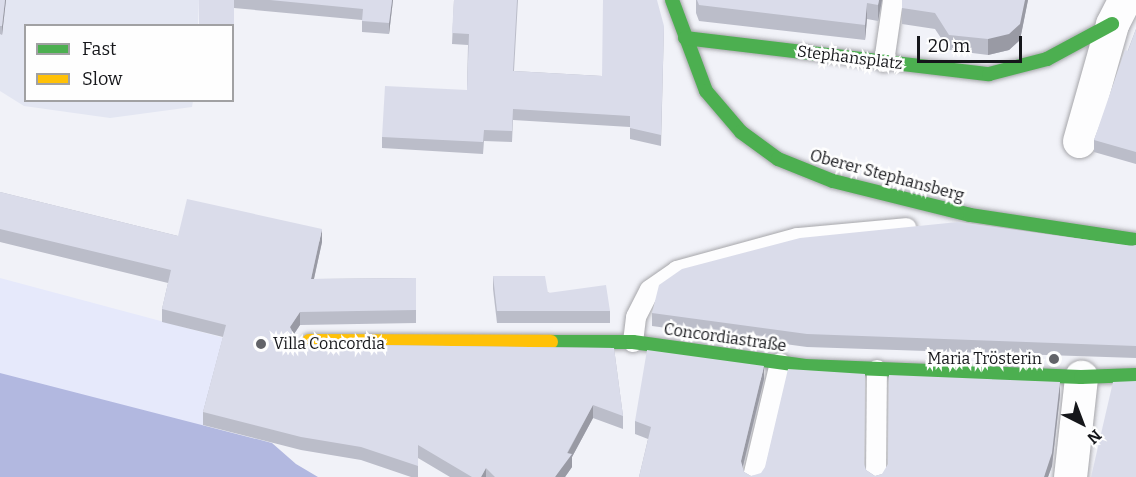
<!DOCTYPE html>
<meta charset="utf-8">
<style>
body{margin:0}
#map{position:relative;width:1136px;height:477px;overflow:hidden;background:#f1f2f8;font-family:Bitter,serif}
div>[style]{position:absolute}
[style*='--x']{left:calc(var(--x)*1px);top:calc(var(--y)*1px);width:calc(var(--w)*1px);rotate:calc(var(--a)*1deg)}
.built>*{inset:0;background:#e3e6f2}
.green>*{inset:0;background:#e6e9fb;transform-origin:0 0}
.water>*{inset:0;background:#b2b8e0}
.roads{filter:drop-shadow(0 0 2px #a6a6aa) drop-shadow(0 0 2px #a6a6aa)}
.lane>*{height:20px;margin:-10px;padding:0 10px;transform-origin:10px;border-radius:10px;background:#fdfdfe}
.street>*{height:33px;margin:-16.5px;padding:0 16.5px;transform-origin:16.5px;border-radius:16.5px;background:#fdfdfe}
.fast>*{height:14px;margin:-7px;padding:0 7px;transform-origin:7px;border-radius:7px;background:#4caf50}
.slow>*{height:14px;margin:-7px;padding:0 7px;transform-origin:7px;border-radius:7px;background:#ffc107}
.wall>*{inset:0;background:#bbbdc9}
.shaded-wall>*{inset:0;background:#999aa4}
.building>*{inset:0;background:#dadcea;transform-origin:0 0}
.dots>*{width:16px;height:16px;translate:-50% -50%;box-sizing:border-box;border:3px solid #fefefe;border-radius:50%}
span{translate:-50% -50%;white-space:nowrap;text-align:center;line-height:1.15;-webkit-text-stroke:5px #fefefe;paint-order:stroke}
.street-label{font-size:16px;color:#15161a}
.poi-label{font-size:16px;color:#15161a}
.left{translate:0 -50%;text-align:left}
.right{translate:-100% -50%;text-align:right}
.legend{position:absolute;left:24px;top:24px;width:210px;height:78px;box-sizing:border-box;background:#fefefe;border:2px solid #a1a1a3;margin:0;padding:8px 10px;list-style:none;font-size:18px;color:#15161a}
.legend li{display:flex;align-items:center;gap:12px;height:30px}
.legend b{width:30px;border:2px solid #a1a1a3}
.north{position:absolute;left:1052px;top:393px;width:60px;height:60px;-webkit-text-stroke:4px #fefefe;paint-order:stroke;rotate:138deg;font-size:16px;font-weight:700;line-height:24px;text-align:center;color:#15161a}
.north::after{content:'';display:block;margin:auto;width:21px;height:27px;background:#15161a;clip-path:polygon(50% 0,100% 100%,50% 72%,0 100%)}
.scale{position:absolute;left:917px;top:36px;width:105px;height:27px;box-sizing:border-box;border:3px solid #15161a;border-top:0;padding-left:8px;font-size:18px;line-height:21px;white-space:nowrap;color:#15161a;-webkit-text-stroke:4px #fefefe;paint-order:stroke}
</style>
<div id="map">
<div class="built">
<div style="clip-path:polygon(0 0,199px 0,198px 25px,26px 26px,26px 100px,193px 101px,192px 107px,110px 118px,24px 106px,0 91px)"></div>
</div>
<div class="green">
<div style="left:0;top:278px;width:234px;height:93px;rotate:15deg"></div>
</div>
<div class="water">
<div style="clip-path:polygon(0 373px,272px 443px,296px 464px,318px 477px,0 477px)"></div>
</div>
<div class="roads">
<div class="lane">
<div style="--x:884;--y:62;--w:63;--a:-81.7"></div>
<div style="--x:633;--y:342;--w:25;--a:-83"></div>
<div style="--x:636;--y:317;--w:30;--a:-63"></div>
<div style="--x:650;--y:290;--w:33;--a:-35"></div>
<div style="--x:677;--y:271;--w:125;--a:-15.3"></div>
<div style="--x:798;--y:238;--w:109;--a:-5.2"></div>
<div style="--x:753;--y:477;--w:117;--a:-76.7"></div>
<div style="--x:876;--y:477;--w:107;--a:-89.5"></div>
</div>
<div class="street">
<div style="--x:1079;--y:141;--w:122;--a:-74.2"></div>
<div style="--x:1112;--y:24;--w:27;--a:-63"></div>
<div style="--x:1070;--y:477;--w:101;--a:-83.7"></div>
</div>
<div class="fast">
<div style="--x:672;--y:0;--w:97;--a:69.5"></div>
<div style="--x:706;--y:91;--w:54;--a:49.5"></div>
<div style="--x:741;--y:132;--w:46;--a:36.1"></div>
<div style="--x:778;--y:159;--w:59;--a:21.8"></div>
<div style="--x:833;--y:181;--w:141;--a:13.9"></div>
<div style="--x:970;--y:215;--w:168;--a:8.6"></div>
<div style="--x:685;--y:38;--w:306;--a:6.8"></div>
<div style="--x:989;--y:74;--w:60;--a:-14.5"></div>
<div style="--x:1047;--y:59;--w:74;--a:-28.3"></div>
<div style="--x:551;--y:342;--w:82;--a:0"></div>
<div style="--x:633;--y:342;--w:174;--a:7.9"></div>
<div style="--x:805;--y:366;--w:276;--a:2.3"></div>
<div style="--x:1081;--y:377;--w:55;--a:-2.1"></div>
</div>
<div class="slow">
<div style="--x:309;--y:341;--w:242;--a:0.2"></div>
</div>
</div>
<div class="wall">
<div style="clip-path:polygon(0 0,6px 0,2px 35px,0 34px)"></div>
<div style="clip-path:polygon(199px 0,393px 0,389px 34px,362px 32px,362px 20px,234px 8px,232px 36px,232px 26px)"></div>
<div style="clip-path:polygon(454px 0,518px 0,514px 71px,602px 76px,664px 26px,661px 146px,630px 139px,630px 127px,513px 120px,512px 142px,484px 141px,483px 154px,382px 148px,382px 137px,467px 90px,468px 45px,452px 44px)"></div>
<div style="clip-path:polygon(696px 0,882px 0,878px 21px,867px 19px,865px 40px,699px 21px,696px 13px)"></div>
<div style="clip-path:polygon(902px 0,1028px 0,1020px 40px,1009px 50px,988px 55px,949px 50px,935px 29px,902px 24px)"></div>
<div style="clip-path:polygon(1136px 29px,1136px 164px,1094px 152px,1094px 140px)"></div>
<div style="clip-path:polygon(0 192px,178px 236px,322px 242px,314px 279px,416px 278px,416px 323px,300px 325px,294px 334px,299px 344px,614px 348px,623px 416px,623px 429px,593px 418px,572px 457px,572px 467px,565px 477px,450px 477px,418px 458px,418px 477px,411px 477px,361px 460px,301px 450px,203px 425px,203px 412px,223px 337px,162px 322px,162px 309px,168px 283px,0 242px)"></div>
<div style="clip-path:polygon(1136px 245px,1136px 358px,807px 347px,652px 326px,652px 313px)"></div>
<div style="clip-path:polygon(493px 276px,610px 311px,610px 323px,497px 323px,493px 289px)"></div>
<div style="clip-path:polygon(764px 379px,743px 467px,744px 472px,751px 476px,864px 464px,866px 470px,875px 476px,882px 474px,1060px 395px,1052px 466px,1048px 477px,639px 477px,648px 439px,635px 434px,635px 421px)"></div>
</div>
<div class="shaded-wall">
<div style="clip-path:polygon(5px 0,6px 0,2px 35px,2px 26px)"></div>
<div style="clip-path:polygon(392px 0,393px 0,389px 34px,389px 23px)"></div>
<div style="clip-path:polygon(879px 0,882px 0,878px 21px,878px 5px)"></div>
<div style="clip-path:polygon(1025px 0,1028px 0,1020px 40px,1009px 50px,988px 55px,988px 39px)"></div>
<div style="clip-path:polygon(867px 3px,867px 19px,865px 40px,865px 25px)"></div>
<div style="clip-path:polygon(322px 229px,322px 242px,311px 292px,311px 279px)"></div>
<div style="clip-path:polygon(300px 312px,300px 325px,290px 340px,290px 327px)"></div>
<div style="clip-path:polygon(764px 366px,764px 379px,741px 474px,741px 461px)"></div>
<div style="clip-path:polygon(1060px 382px,1060px 395px,1052px 466px,1048px 477px,1044px 477px)"></div>
<div style="clip-path:polygon(593px 405px,593px 418px,572px 457px,572px 467px,565px 477px,555px 477px)"></div>
<div style="clip-path:polygon(486px 468px,486px 477px,481px 477px)"></div>
</div>
<div class="building">
<div style="clip-path:polygon(0 0,5px 0,2px 26px,0 26px)"></div>
<div style="left:199px;top:0;width:35px;height:26px"></div>
<div style="clip-path:polygon(270px 0,392px 0,389px 23px,362px 21px,363px 9px)"></div>
<div style="clip-path:polygon(454px 0,517px 0,513px 71px,602px 76px,603px 0,657px 0,664px 26px,661px 135px,630px 128px,630px 116px,513px 109px,512px 131px,484px 130px,483px 142px,382px 137px,385px 86px,467px 90px,469px 34px,452px 33px)"></div>
<div style="clip-path:polygon(697px 0,879px 0,878px 5px,867px 3px,865px 25px,699px 5px)"></div>
<div style="clip-path:polygon(902px 0,1025px 0,1020px 24px,1009px 34px,988px 39px,949px 35px,935px 13px,902px 8px)"></div>
<div style="clip-path:polygon(1136px 29px,1136px 152px,1094px 140px,1125px 50px,1128px 51px)"></div>
<div style="clip-path:polygon(0 192px,178px 236px,187px 199px,322px 229px,311px 279px,416px 278px,416px 310px,300px 312px,290px 327px,299px 344px,614px 348px,623px 416px,593px 405px,567px 453px,572px 454px,555px 477px,495px 477px,486px 468px,481px 477px,472px 477px,418px 445px,418px 466px,361px 447px,301px 437px,203px 412px,226px 325px,162px 309px,171px 270px,0 229px)"></div>
<div style="clip-path:polygon(958px 222px,1133px 246px,1136px 245px,1136px 346px,807px 334px,652px 313px,659px 285px,682px 269px,800px 238px)"></div>
<div style="clip-path:polygon(493px 276px,545px 276px,548px 293px,606px 285px,610px 311px,497px 311px)"></div>
<div style="clip-path:polygon(647px 350px,764px 366px,741px 461px,744px 472px,751px 476px,761px 473px,765px 467px,788px 369px,865px 374px,864px 464px,866px 470px,875px 476px,882px 474px,888px 464px,889px 375px,1060px 382px,1052px 453px,1044px 477px,639px 477px,651px 427px,635px 421px)"></div>
<div style="clip-path:polygon(1136px 381px,1136px 477px,1091px 477px,1113px 382px)"></div>
</div>
<div class="dots">
<div style="left:261px;top:344px;background:#626368"></div>
<div style="left:1054px;top:359px;background:#626368"></div>
</div>
<div class="street-label">
<span style="left:850px;top:58px;rotate:7deg">Stephansplatz</span>
<span style="left:887px;top:176px;rotate:15deg">Oberer Stephansberg</span>
<span style="left:725px;top:338px;rotate:8deg">Concordiastraße</span>
</div>
<div class="poi-label">
<span class="left" style="left:273px;top:344px">Villa Concordia</span>
<span class="right" style="left:1042px;top:359px">Maria Trösterin</span>
</div>
<ul class="legend">
<li><b style="height:8px;background:#4caf50"></b>Fast</li>
<li><b style="height:8px;background:#ffc107"></b>Slow</li>
</ul>
<div class="north">N</div>
<div class="scale">20 m</div>
</div>
